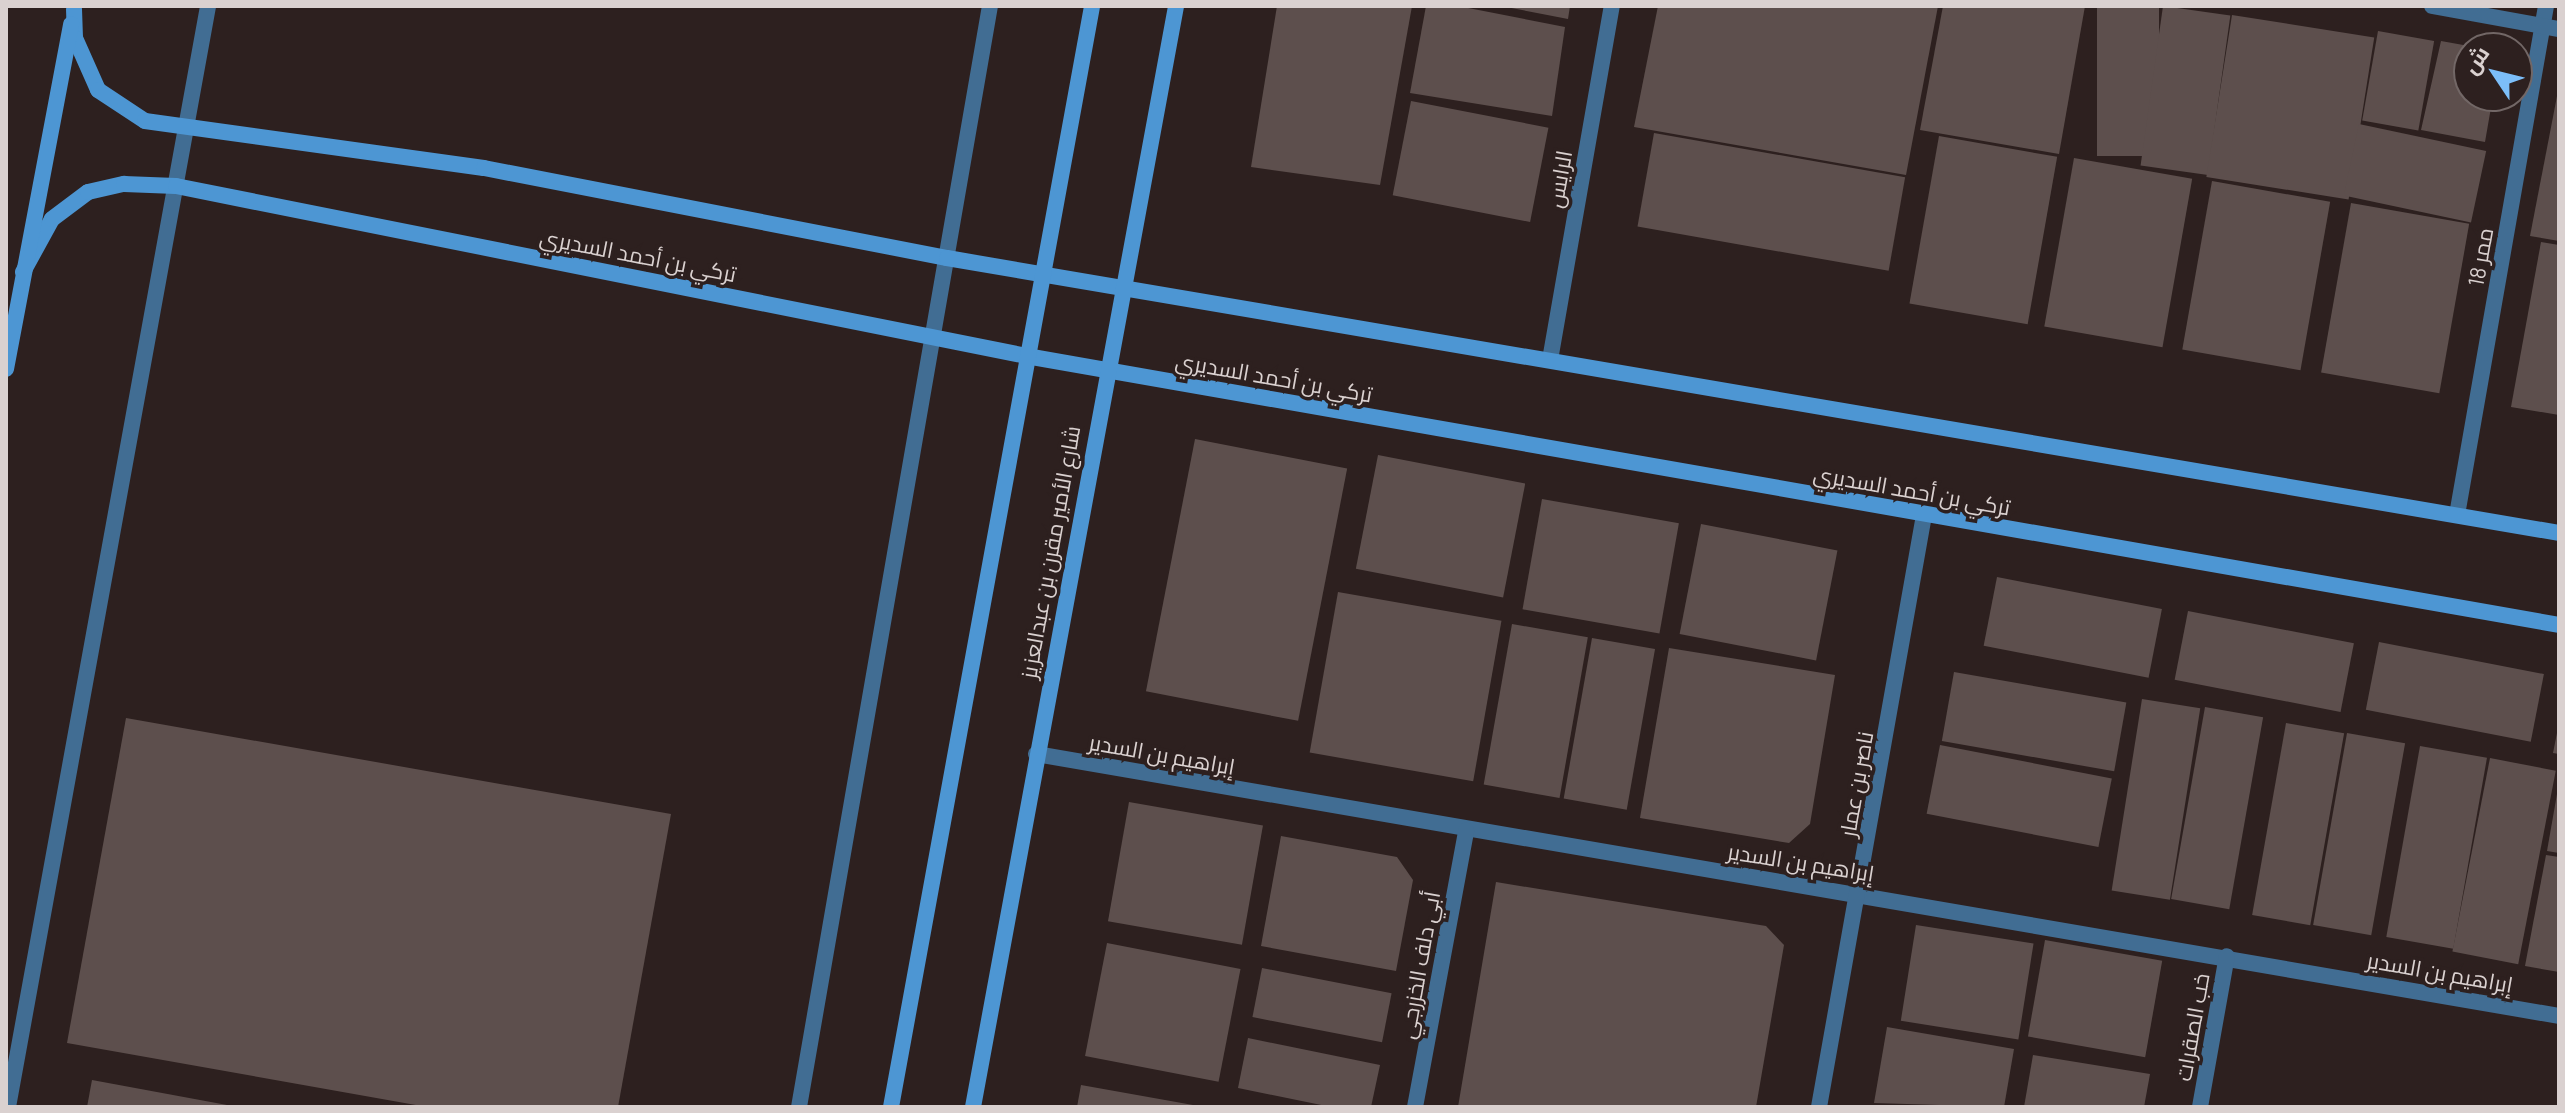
<!DOCTYPE html>
<meta charset="utf-8">
<style>
body{margin:0}
#map{position:relative;width:2565px;height:1113px;overflow:hidden;background:#2d201f;font-family:Barlow,Cairo,sans-serif}
div>[style]{position:absolute}
[style*='--x']{left:calc(var(--x)*1px);top:calc(var(--y)*1px);width:calc(var(--w)*1px);rotate:calc(var(--a)*1deg)}
.building>*{inset:0;background:#5d4f4d;transform-origin:0 0}
.lane>*{height:16px;margin:-8px;padding:0 8px;transform-origin:8px;border-radius:8px;background:#416d93}
.street>*{height:16px;margin:-8px;padding:0 8px;transform-origin:8px;border-radius:8px;background:#416d93}
.secondary>*{height:16px;margin:-8px;padding:0 8px;transform-origin:8px;border-radius:8px;background:#4d96d3}
span{translate:-50% -50%;white-space:nowrap;text-align:center;line-height:1.15;-webkit-text-stroke:7px #2d201f;paint-order:stroke}
.street-label{font-size:22px;color:#dad1d0}
.frame{position:absolute;inset:0;border:8px solid #dad1d0;pointer-events:none}
.north{position:absolute;left:2453px;top:32px;width:80px;height:80px;box-sizing:border-box;background:#2d201f;border:2px solid #726766;border-radius:50%;rotate:305deg;font-size:22px;font-weight:700;line-height:32px;text-align:center;color:#dad1d0}
.north::after{content:'';display:block;margin:auto;width:28px;height:36px;background:#7cbef9;clip-path:polygon(50% 0,100% 100%,50% 72%,0 100%)}
</style>
<div id="map">
<div class="building">
<div style="clip-path:polygon(1277px 6px,1412px 6px,1380px 185px,1251px 167px)"></div>
<div style="clip-path:polygon(1426px 6px,1458px 6px,1565px 27px,1552px 116px,1410px 93px)"></div>
<div style="clip-path:polygon(1501px 6px,1570px 6px,1568px 19px)"></div>
<div style="clip-path:polygon(1658px 6px,1938px 6px,1906px 175px,1634px 127px)"></div>
<div style="clip-path:polygon(1943px 6px,2085px 6px,2059px 154px,1920px 130px)"></div>
<div style="left:2097px;top:6px;width:62px;height:150px"></div>
<div style="left:2163px;top:6px;width:68px;height:161px;rotate:8deg"></div>
<div style="left:2232px;top:15px;width:144px;height:164px;rotate:9deg"></div>
<div style="left:2378px;top:31px;width:57px;height:91px;rotate:10deg"></div>
<div style="clip-path:polygon(2441px 41px,2469px 46px,2469px 96px,2493px 96px,2485px 142px,2421px 130px)"></div>
<div style="clip-path:polygon(2558px 91px,2559px 91px,2559px 241px,2530px 236px)"></div>
<div style="left:1411px;top:101px;width:140px;height:96px;rotate:11deg"></div>
<div style="left:2359px;top:124px;width:130px;height:73px;rotate:12deg"></div>
<div style="left:1654px;top:133px;width:255px;height:95px;rotate:10deg"></div>
<div style="left:1939px;top:136px;width:120px;height:170px;rotate:10deg"></div>
<div style="left:2074px;top:158px;width:120px;height:171px;rotate:10deg"></div>
<div style="left:2212px;top:181px;width:120px;height:171px;rotate:10deg"></div>
<div style="left:2351px;top:203px;width:120px;height:172px;rotate:10deg"></div>
<div style="clip-path:polygon(2541px 242px,2559px 245px,2559px 415px,2511px 407px)"></div>
<div style="left:1195px;top:439px;width:155px;height:257px;rotate:11deg"></div>
<div style="left:1378px;top:455px;width:150px;height:116px;rotate:11deg"></div>
<div style="left:1542px;top:499px;width:139px;height:112px;rotate:10deg"></div>
<div style="left:1701px;top:524px;width:139px;height:112px;rotate:11deg"></div>
<div style="left:1997px;top:577px;width:168px;height:70px;rotate:11deg"></div>
<div style="left:1338px;top:592px;width:166px;height:163px;rotate:10deg"></div>
<div style="left:2188px;top:611px;width:169px;height:70px;rotate:11deg"></div>
<div style="left:1512px;top:624px;width:77px;height:163px;rotate:10deg"></div>
<div style="left:1592px;top:638px;width:64px;height:163px;rotate:10deg"></div>
<div style="left:2379px;top:642px;width:168px;height:69px;rotate:11deg"></div>
<div style="clip-path:polygon(1669px 648px,1835px 675px,1810px 824px,1789px 843px,1640px 818px)"></div>
<div style="left:1954px;top:672px;width:175px;height:70px;rotate:10deg"></div>
<div style="left:2142px;top:699px;width:59px;height:194px;rotate:9deg"></div>
<div style="left:2205px;top:707px;width:59px;height:195px;rotate:10deg"></div>
<div style="clip-path:polygon(126px 718px,671px 814px,618px 1107px,427px 1107px,67px 1043px)"></div>
<div style="left:2286px;top:723px;width:59px;height:195px;rotate:10deg"></div>
<div style="clip-path:polygon(2558px 728px,2559px 728px,2559px 754px,2553px 753px)"></div>
<div style="left:2347px;top:733px;width:59px;height:195px;rotate:10deg"></div>
<div style="left:1940px;top:745px;width:175px;height:70px;rotate:11deg"></div>
<div style="left:2420px;top:746px;width:68px;height:194px;rotate:10deg"></div>
<div style="left:2490px;top:758px;width:67px;height:197px;rotate:11deg"></div>
<div style="clip-path:polygon(2557px 794px,2559px 794px,2559px 853px,2547px 851px)"></div>
<div style="left:1129px;top:802px;width:136px;height:121px;rotate:10deg"></div>
<div style="clip-path:polygon(1281px 836px,1397px 857px,1413px 880px,1396px 971px,1261px 946px)"></div>
<div style="clip-path:polygon(2546px 855px,2559px 857px,2559px 972px,2525px 966px)"></div>
<div style="clip-path:polygon(1496px 882px,1766px 926px,1784px 945px,1756px 1107px,1458px 1107px)"></div>
<div style="left:1916px;top:925px;width:119px;height:97px;rotate:9deg"></div>
<div style="left:2045px;top:940px;width:119px;height:98px;rotate:10deg"></div>
<div style="left:1107px;top:943px;width:136px;height:115px;rotate:11deg"></div>
<div style="left:1262px;top:968px;width:132px;height:50px;rotate:11deg"></div>
<div style="clip-path:polygon(1887px 1027px,2014px 1049px,2004px 1107px,1874px 1103px)"></div>
<div style="clip-path:polygon(1248px 1038px,1380px 1065px,1371px 1107px,1331px 1107px,1238px 1088px)"></div>
<div style="clip-path:polygon(2033px 1055px,2150px 1074px,2144px 1107px,2024px 1107px)"></div>
<div style="clip-path:polygon(92px 1080px,227px 1105px,227px 1107px,87px 1107px)"></div>
<div style="clip-path:polygon(1081px 1085px,1193px 1105px,1193px 1107px,1077px 1107px)"></div>
</div>
<div class="lane">
<div style="--x:2457;--y:515;--w:517;--a:-80.08"></div>
</div>
<div class="street">
<div style="--x:2432;--y:6;--w:129;--a:10.3"></div>
<div style="--x:1550;--y:360;--w:359;--a:-80.1"></div>
<div style="--x:1036;--y:754;--w:1545;--a:9.76"></div>
<div style="--x:8;--y:1107;--w:1119;--a:-79.7"></div>
<div style="--x:799;--y:1107;--w:1117;--a:-80.16"></div>
<div style="--x:1415;--y:1107;--w:281;--a:-79.5"></div>
<div style="--x:1819;--y:1107;--w:601;--a:-79.94"></div>
<div style="--x:2200;--y:1107;--w:153;--a:-79.9"></div>
</div>
<div class="secondary">
<div style="--x:74;--y:9;--w:29;--a:88"></div>
<div style="--x:75;--y:38;--w:57;--a:66.1"></div>
<div style="--x:98;--y:90;--w:56;--a:33.4"></div>
<div style="--x:145;--y:121;--w:342;--a:7.9"></div>
<div style="--x:484;--y:168;--w:472;--a:11"></div>
<div style="--x:947;--y:258;--w:1635;--a:9.68"></div>
<div style="--x:23;--y:272;--w:60;--a:-61.3"></div>
<div style="--x:52;--y:219;--w:45;--a:-36.9"></div>
<div style="--x:88;--y:192;--w:37;--a:-13"></div>
<div style="--x:124;--y:184;--w:52;--a:2.2"></div>
<div style="--x:176;--y:186;--w:873;--a:11.3"></div>
<div style="--x:1032;--y:357;--w:1550;--a:9.95"></div>
<div style="--x:6;--y:369;--w:351;--a:-79.3"></div>
<div style="--x:891;--y:1107;--w:1119;--a:-79.65"></div>
<div style="--x:973;--y:1107;--w:1120;--a:-79.55"></div>
</div>
<div class="street-label">
<span style="left:1559px;top:179px;rotate:-80deg">الرايس</span>
<span style="left:638px;top:255px;rotate:11deg">تركي بن أحمد السديري</span>
<span style="left:2480px;top:257px;rotate:-80deg">ممر 18</span>
<span style="left:1274px;top:377px;rotate:10deg">تركي بن أحمد السديري</span>
<span style="left:1912px;top:490px;rotate:10deg">تركي بن أحمد السديري</span>
<span style="left:1050px;top:552px;rotate:-80deg">شارع الأمير مقرن بن عبدالعزيز</span>
<span style="left:1162px;top:754px;rotate:10deg">إبراهيم بن السدير</span>
<span style="left:1856px;top:784px;rotate:-80deg">ناصر بن عمار</span>
<span style="left:1801px;top:862px;rotate:9deg">إبراهيم بن السدير</span>
<span style="left:1419px;top:965px;rotate:-80deg">أبي دلف الخزرجي</span>
<span style="left:2440px;top:972px;rotate:10deg">إبراهيم بن السدير</span>
<span style="left:2192px;top:1027px;rotate:-80deg">خب الصقرات</span>
</div>
<div class="frame"></div>
<div class="north">ش</div>
</div>
